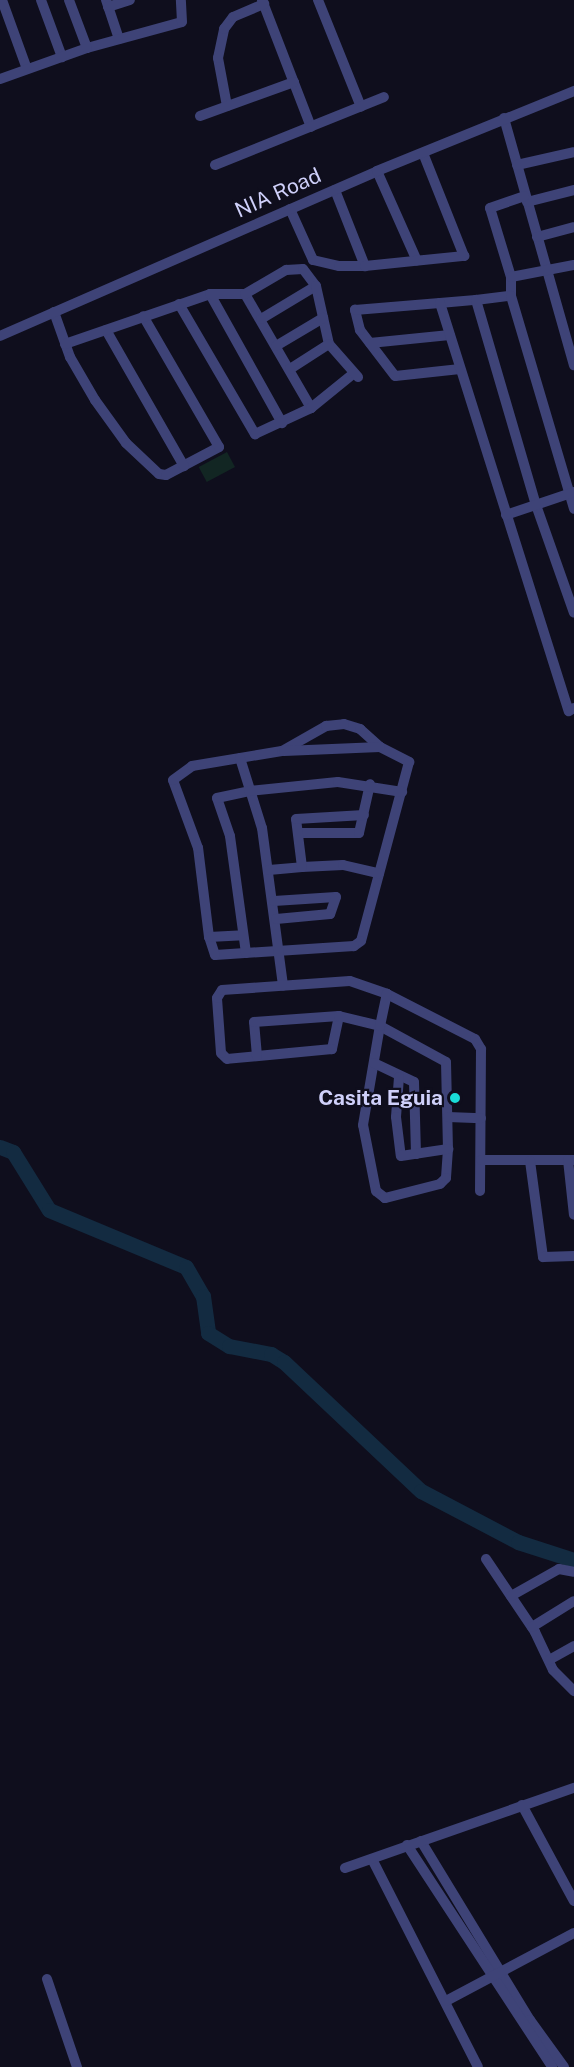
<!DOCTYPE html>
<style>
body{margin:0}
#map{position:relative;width:574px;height:2067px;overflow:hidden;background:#0f0e1d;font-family:"Public Sans",sans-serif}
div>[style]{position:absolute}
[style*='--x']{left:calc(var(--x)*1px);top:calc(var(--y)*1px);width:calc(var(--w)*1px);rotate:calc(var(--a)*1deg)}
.green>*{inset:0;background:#122623;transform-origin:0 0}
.river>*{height:15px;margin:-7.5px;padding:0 7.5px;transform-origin:7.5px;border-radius:7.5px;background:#132b41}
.minor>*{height:10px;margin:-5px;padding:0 5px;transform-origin:5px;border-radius:5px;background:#3e4377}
.dots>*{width:16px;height:16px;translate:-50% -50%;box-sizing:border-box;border:3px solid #0f0e1d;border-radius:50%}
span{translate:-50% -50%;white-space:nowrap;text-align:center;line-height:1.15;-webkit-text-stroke:4.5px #0f0e1d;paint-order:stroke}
.street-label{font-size:21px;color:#cfd0fa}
.poi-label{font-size:21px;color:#cfd0fa;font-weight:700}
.right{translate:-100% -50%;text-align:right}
</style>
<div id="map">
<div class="green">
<div style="left:227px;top:452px;width:17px;height:32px;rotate:62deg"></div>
</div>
<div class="river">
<div style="--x:0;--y:1147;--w:14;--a:21"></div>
<div style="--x:13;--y:1152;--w:68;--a:58.2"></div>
<div style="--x:49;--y:1210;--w:148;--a:22.6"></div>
<div style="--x:186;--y:1267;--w:34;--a:60"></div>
<div style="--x:203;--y:1296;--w:37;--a:82"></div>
<div style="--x:208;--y:1333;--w:25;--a:32"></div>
<div style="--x:229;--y:1346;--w:43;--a:10.8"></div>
<div style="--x:271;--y:1354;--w:15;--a:32"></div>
<div style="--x:284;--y:1362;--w:188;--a:43.3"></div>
<div style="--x:421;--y:1491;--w:110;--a:27.7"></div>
<div style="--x:518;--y:1542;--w:59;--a:17.8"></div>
</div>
<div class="minor">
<div style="--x:2;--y:0;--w:73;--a:70.1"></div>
<div style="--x:41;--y:0;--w:61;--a:69.8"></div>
<div style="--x:106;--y:0;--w:41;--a:71.6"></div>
<div style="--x:262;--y:0;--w:136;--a:68.9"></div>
<div style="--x:318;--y:0;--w:115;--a:68.1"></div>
<div style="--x:108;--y:7;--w:23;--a:-18"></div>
<div style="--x:87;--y:48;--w:98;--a:-15.3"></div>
<div style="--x:182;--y:22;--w:22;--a:-93"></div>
<div style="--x:0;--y:79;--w:92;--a:-19.6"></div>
<div style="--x:87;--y:48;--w:51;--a:-110.6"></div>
<div style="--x:227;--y:106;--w:49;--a:-100.6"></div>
<div style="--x:218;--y:58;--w:30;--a:-78"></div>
<div style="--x:224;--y:29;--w:15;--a:-53"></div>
<div style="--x:233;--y:17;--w:34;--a:-23"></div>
<div style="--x:200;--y:116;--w:100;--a:-19.9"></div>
<div style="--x:504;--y:118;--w:257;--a:74.2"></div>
<div style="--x:215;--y:165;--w:182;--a:-21.9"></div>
<div style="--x:517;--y:165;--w:58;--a:-12.8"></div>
<div style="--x:377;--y:171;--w:98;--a:66"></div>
<div style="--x:335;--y:190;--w:82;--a:68.5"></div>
<div style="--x:527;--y:202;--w:49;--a:-14.3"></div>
<div style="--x:290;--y:209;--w:56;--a:65.7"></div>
<div style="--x:313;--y:260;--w:27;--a:13"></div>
<div style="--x:339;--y:266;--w:26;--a:0"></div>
<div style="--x:365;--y:266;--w:100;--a:-5.8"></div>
<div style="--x:464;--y:256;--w:111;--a:-111.7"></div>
<div style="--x:537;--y:237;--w:38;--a:-15"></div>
<div style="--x:511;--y:277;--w:72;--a:-106.9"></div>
<div style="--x:490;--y:208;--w:36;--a:-19"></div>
<div style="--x:210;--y:294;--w:148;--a:60.8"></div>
<div style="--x:245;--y:294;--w:132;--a:59.9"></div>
<div style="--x:511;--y:296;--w:19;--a:-90"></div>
<div style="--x:511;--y:277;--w:64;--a:-10.8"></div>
<div style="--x:476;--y:300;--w:35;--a:-7"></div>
<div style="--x:511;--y:296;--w:222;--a:73.5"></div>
<div style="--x:440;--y:303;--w:36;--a:-5"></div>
<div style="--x:476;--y:300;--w:214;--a:73.7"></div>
<div style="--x:536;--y:505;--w:114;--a:70.6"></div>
<div style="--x:179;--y:304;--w:151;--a:59.7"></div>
<div style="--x:255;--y:434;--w:62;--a:-24.9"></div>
<div style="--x:311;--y:408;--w:55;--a:-39.1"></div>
<div style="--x:54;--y:312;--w:48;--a:70.4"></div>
<div style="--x:70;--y:357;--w:50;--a:59.8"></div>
<div style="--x:95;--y:400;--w:53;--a:54.2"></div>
<div style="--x:126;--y:443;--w:45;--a:43.2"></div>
<div style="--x:159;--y:474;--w:7;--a:8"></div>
<div style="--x:166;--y:475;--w:60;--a:-27.8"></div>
<div style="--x:219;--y:447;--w:151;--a:-120.1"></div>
<div style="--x:261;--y:319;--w:64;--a:-31"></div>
<div style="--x:106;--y:330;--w:157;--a:60.2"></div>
<div style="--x:0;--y:336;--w:412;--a:-23.6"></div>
<div style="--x:377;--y:171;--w:213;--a:-22.1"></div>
<div style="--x:370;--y:343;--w:80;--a:-5.7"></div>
<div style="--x:65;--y:344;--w:153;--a:-19"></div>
<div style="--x:210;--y:294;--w:35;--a:0"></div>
<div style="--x:245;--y:294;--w:48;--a:-30.3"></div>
<div style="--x:286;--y:270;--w:17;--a:-3"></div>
<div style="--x:303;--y:269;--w:21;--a:53"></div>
<div style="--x:316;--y:286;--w:59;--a:77.4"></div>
<div style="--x:329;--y:344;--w:44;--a:48.7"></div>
<div style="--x:276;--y:346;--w:55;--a:-30.8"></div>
<div style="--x:290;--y:369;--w:46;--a:-32.7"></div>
<div style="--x:460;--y:369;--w:65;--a:173.9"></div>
<div style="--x:395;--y:376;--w:58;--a:-127.3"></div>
<div style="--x:360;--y:330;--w:21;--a:-104"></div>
<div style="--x:355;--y:310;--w:85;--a:-4.7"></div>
<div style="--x:440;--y:303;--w:428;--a:72.5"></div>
<div style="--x:569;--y:711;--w:6;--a:-31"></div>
<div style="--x:506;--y:515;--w:72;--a:-18.7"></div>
<div style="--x:344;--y:724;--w:17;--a:17"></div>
<div style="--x:360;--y:729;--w:27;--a:42"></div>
<div style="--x:380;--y:747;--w:33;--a:27"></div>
<div style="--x:409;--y:762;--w:185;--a:105"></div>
<div style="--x:361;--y:941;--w:9;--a:144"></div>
<div style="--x:354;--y:946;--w:139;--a:176.3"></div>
<div style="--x:215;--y:955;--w:19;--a:-108"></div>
<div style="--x:209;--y:937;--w:90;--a:-97"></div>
<div style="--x:198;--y:848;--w:72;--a:-110.2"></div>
<div style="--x:173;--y:780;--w:24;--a:-36"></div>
<div style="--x:192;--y:766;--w:91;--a:-9.5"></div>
<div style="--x:282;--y:751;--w:51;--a:-29.6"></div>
<div style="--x:326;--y:726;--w:18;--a:-6"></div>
<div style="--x:284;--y:751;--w:96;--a:-2.4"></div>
<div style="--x:240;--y:758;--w:73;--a:72.6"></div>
<div style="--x:262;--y:828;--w:159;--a:82.4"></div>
<div style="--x:299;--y:833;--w:60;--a:0"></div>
<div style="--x:359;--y:833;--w:50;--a:-77.3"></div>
<div style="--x:302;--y:867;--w:41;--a:-2.8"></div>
<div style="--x:343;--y:865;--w:37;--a:13"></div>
<div style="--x:269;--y:870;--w:33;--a:-5"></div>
<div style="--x:302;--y:867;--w:48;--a:-97.1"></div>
<div style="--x:296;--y:819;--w:68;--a:-3.4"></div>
<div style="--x:274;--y:901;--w:62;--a:-3.7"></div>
<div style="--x:336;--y:897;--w:18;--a:109"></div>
<div style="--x:330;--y:914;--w:54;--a:174.7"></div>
<div style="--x:209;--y:937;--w:34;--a:-3"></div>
<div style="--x:246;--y:953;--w:118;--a:-97.8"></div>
<div style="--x:230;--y:836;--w:40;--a:-108.9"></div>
<div style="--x:217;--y:798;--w:33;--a:-12"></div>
<div style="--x:249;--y:791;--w:89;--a:-5.8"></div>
<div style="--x:338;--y:782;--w:65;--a:8.9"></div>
<div style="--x:339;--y:1016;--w:34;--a:102"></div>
<div style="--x:332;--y:1049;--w:105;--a:174.6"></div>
<div style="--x:227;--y:1059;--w:8;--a:-135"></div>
<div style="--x:221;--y:1053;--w:55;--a:-94.2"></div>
<div style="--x:217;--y:998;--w:9;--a:-58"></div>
<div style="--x:222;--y:990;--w:128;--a:-4"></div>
<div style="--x:350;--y:981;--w:39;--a:19"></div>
<div style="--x:387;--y:994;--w:99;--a:27.1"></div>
<div style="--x:475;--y:1039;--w:12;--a:59"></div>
<div style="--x:481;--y:1049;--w:142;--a:90.4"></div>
<div style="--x:257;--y:1056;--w:34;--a:-95"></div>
<div style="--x:254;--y:1022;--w:85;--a:-4"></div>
<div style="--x:339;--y:1016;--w:42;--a:13.7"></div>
<div style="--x:380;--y:1026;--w:75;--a:28.6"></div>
<div style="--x:446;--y:1062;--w:87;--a:88.7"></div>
<div style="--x:448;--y:1149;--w:29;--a:94"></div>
<div style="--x:446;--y:1178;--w:8;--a:135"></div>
<div style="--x:440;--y:1184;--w:57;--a:165.7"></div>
<div style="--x:385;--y:1198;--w:11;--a:-142"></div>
<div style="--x:376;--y:1191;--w:67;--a:-101.1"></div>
<div style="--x:363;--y:1125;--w:100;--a:-80.3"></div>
<div style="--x:380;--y:1026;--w:33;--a:-78"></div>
<div style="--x:374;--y:1063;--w:44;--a:25.4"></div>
<div style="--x:414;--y:1082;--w:72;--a:88.4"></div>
<div style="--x:399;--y:1077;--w:40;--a:94.3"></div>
<div style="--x:396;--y:1117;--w:39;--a:83"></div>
<div style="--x:401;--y:1156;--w:48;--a:-8.5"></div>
<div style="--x:448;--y:1117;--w:33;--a:2"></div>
<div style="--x:481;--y:1160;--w:93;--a:0"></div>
<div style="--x:568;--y:1160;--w:55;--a:83.8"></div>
<div style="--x:530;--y:1161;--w:97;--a:82.3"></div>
<div style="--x:543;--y:1257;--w:31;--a:-2"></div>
<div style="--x:486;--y:1559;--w:88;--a:56.1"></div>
<div style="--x:535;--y:1632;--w:42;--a:64.7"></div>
<div style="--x:553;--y:1670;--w:30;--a:45"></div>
<div style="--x:511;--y:1596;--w:55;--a:-29.4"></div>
<div style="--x:559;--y:1569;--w:15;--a:11"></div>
<div style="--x:532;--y:1627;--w:49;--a:-31.8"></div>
<div style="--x:549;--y:1660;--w:29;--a:-29"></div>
<div style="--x:522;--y:1805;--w:109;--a:61.6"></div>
<div style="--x:421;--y:1841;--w:210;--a:58.7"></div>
<div style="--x:530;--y:2020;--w:58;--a:54.1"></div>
<div style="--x:407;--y:1845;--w:265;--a:56.8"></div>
<div style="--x:372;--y:1859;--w:233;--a:63"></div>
<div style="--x:345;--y:1868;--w:243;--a:-19.3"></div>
<div style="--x:47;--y:1979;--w:93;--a:71.2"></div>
<div style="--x:446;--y:2001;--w:145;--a:-28"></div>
</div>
<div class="dots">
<div style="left:455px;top:1098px;background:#19dcd8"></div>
</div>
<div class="street-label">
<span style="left:278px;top:193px;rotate:-24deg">NIA Road</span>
</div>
<div class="poi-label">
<span class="right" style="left:443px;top:1098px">Casita Eguia</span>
</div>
</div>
